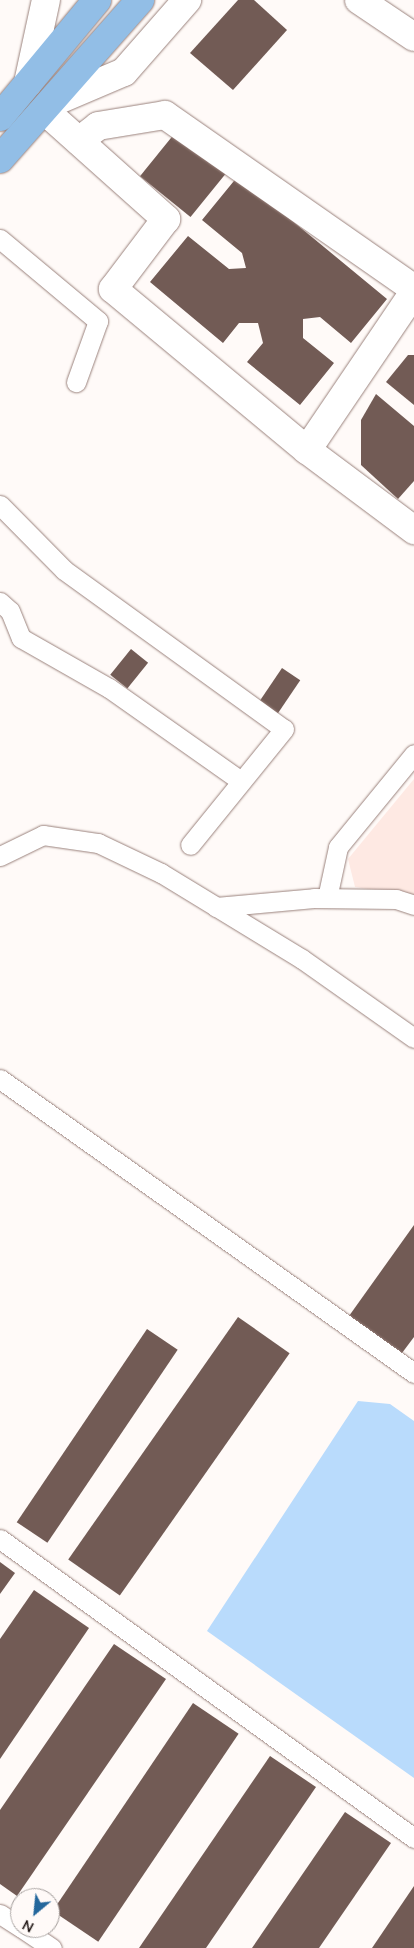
<!DOCTYPE html>
<style>
body{margin:0}
#map{position:relative;width:414px;height:1948px;overflow:hidden;background:#fffaf8;font-family:"Nunito Sans",sans-serif}
div>[style]{position:absolute}
[style*='--x']{left:calc(var(--x)*1px);top:calc(var(--y)*1px);width:calc(var(--w)*1px);rotate:calc(var(--a)*1deg)}
.built>*{inset:0;background:#fee9e3}
.water>*{inset:0;background:#b9dbfc}
.building>*{inset:0;background:#725b55;transform-origin:0 0}
.roads{filter:drop-shadow(0 0 1px #9a827c) drop-shadow(0 0 1px #9a827c)}
.service>*{height:19px;margin:-9.5px;padding:0 9.5px;transform-origin:9.5px;border-radius:9.5px;background:#fff}
.minor>*{height:28px;margin:-14px;padding:0 14px;transform-origin:14px;border-radius:14px;background:#fff}
.secondary>*{height:28px;margin:-14px;padding:0 14px;transform-origin:14px;border-radius:14px;background:#fff}
.trunk>*{height:28px;margin:-14px;padding:0 14px;transform-origin:14px;border-radius:14px;background:#92bee6}
span{translate:-50% -50%;white-space:nowrap;text-align:center;line-height:1.15;-webkit-text-stroke:5px #fffaf8;paint-order:stroke}
.north{position:absolute;left:10px;top:1888px;width:50px;height:50px;box-sizing:border-box;background:#fffaf8;border:1px solid #a6a09e;border-radius:50%;rotate:208deg;font-size:14px;font-weight:700;line-height:20px;text-align:center;color:#211816}
.north::after{content:'';display:block;margin:auto;width:18px;height:22px;background:#24679c;clip-path:polygon(50% 0,100% 100%,50% 72%,0 100%)}
</style>
<div id="map">
<div class="built">
<div style="clip-path:polygon(414px 779px,414px 896px,355px 887px,348px 859px)"></div>
</div>
<div class="water">
<div style="clip-path:polygon(358px 1401px,390px 1404px,414px 1421px,414px 1778px,207px 1631px)"></div>
</div>
<div class="building">
<div style="clip-path:polygon(238px 0,254px 0,287px 30px,233px 90px,190px 53px)"></div>
<div style="left:179px;top:128px;width:65px;height:62px;rotate:39deg"></div>
<div style="clip-path:polygon(238px 176px,387px 299px,351px 343px,320px 317px,303px 319px,303px 338px,334px 363px,300px 405px,247px 362px,263px 343px,258px 323px,239px 323px,223px 343px,150px 282px,188px 236px,229px 269px,246px 268px,242px 253px,202px 220px)"></div>
<div style="clip-path:polygon(408px 355px,414px 355px,414px 405px,386px 382px)"></div>
<div style="clip-path:polygon(376px 394px,414px 426px,414px 481px,398px 499px,361px 465px,361px 420px)"></div>
<div style="left:131px;top:649px;width:22px;height:33px;rotate:39deg"></div>
<div style="left:282px;top:668px;width:22px;height:42px;rotate:34deg"></div>
<div style="clip-path:polygon(414px 1225px,414px 1337px,402px 1353px,349px 1316px)"></div>
<div style="left:238px;top:1317px;width:63px;height:296px;rotate:35deg"></div>
<div style="left:147px;top:1329px;width:37px;height:233px;rotate:34deg"></div>
<div style="clip-path:polygon(0 1562px,15px 1573px,0 1594px)"></div>
<div style="clip-path:polygon(34px 1590px,89px 1628px,0 1759px,0 1639px)"></div>
<div style="clip-path:polygon(114px 1644px,166px 1679px,17px 1896px,0 1884px,0 1810px)"></div>
<div style="left:193px;top:1703px;width:55px;height:251px;rotate:34deg"></div>
<div style="clip-path:polygon(270px 1756px,316px 1787px,206px 1948px,139px 1948px)"></div>
<div style="clip-path:polygon(345px 1812px,391px 1843px,319px 1948px,252px 1948px)"></div>
<div style="clip-path:polygon(414px 1886px,414px 1948px,372px 1948px)"></div>
</div>
<div class="roads">
<div class="service">
<div style="--x:0;--y:239;--w:128;--a:39.9"></div>
<div style="--x:98;--y:321;--w:65;--a:109.8"></div>
<div style="--x:0;--y:505;--w:91;--a:45.4"></div>
<div style="--x:64;--y:570;--w:271;--a:35.9"></div>
<div style="--x:284;--y:729;--w:149;--a:129"></div>
<div style="--x:0;--y:602;--w:13;--a:42"></div>
<div style="--x:10;--y:611;--w:29;--a:68"></div>
<div style="--x:21;--y:638;--w:101;--a:29.6"></div>
<div style="--x:109;--y:688;--w:161;--a:35.2"></div>
<div style="--x:0;--y:856;--w:48;--a:-26"></div>
<div style="--x:43;--y:835;--w:56;--a:8.3"></div>
<div style="--x:98;--y:843;--w:70;--a:25.5"></div>
<div style="--x:161;--y:873;--w:165;--a:31.4"></div>
<div style="--x:302;--y:959;--w:137;--a:35.2"></div>
<div style="--x:327;--y:898;--w:52;--a:-77.8"></div>
<div style="--x:338;--y:847;--w:120;--a:-50.7"></div>
<div style="--x:216;--y:907;--w:98;--a:-5.2"></div>
<div style="--x:314;--y:898;--w:82;--a:0.7"></div>
<div style="--x:396;--y:899;--w:19;--a:18"></div>
<div style="--x:0;--y:1079;--w:508;--a:35.38"></div>
<div style="--x:0;--y:1539;--w:511;--a:35.84"></div>
<div style="--x:0;--y:1914;--w:24;--a:33"></div>
<div style="--x:22;--y:1928;--w:36;--a:34"></div>
</div>
<div class="minor">
<div style="--x:359;--y:0;--w:66;--a:33.9"></div>
<div style="--x:44;--y:110;--w:164;--a:41.8"></div>
<div style="--x:166;--y:219;--w:88;--a:127.1"></div>
<div style="--x:113;--y:289;--w:252;--a:39.7"></div>
<div style="--x:307;--y:450;--w:134;--a:36.8"></div>
<div style="--x:79;--y:141;--w:24;--a:-38"></div>
<div style="--x:98;--y:126;--w:68;--a:-9.3"></div>
<div style="--x:165;--y:115;--w:304;--a:34.9"></div>
<div style="--x:307;--y:450;--w:191;--a:-55.9"></div>
</div>
<div class="secondary">
<div style="--x:28;--y:83;--w:85;--a:-77.8"></div>
<div style="--x:51;--y:103;--w:79;--a:-23"></div>
<div style="--x:124;--y:72;--w:96;--a:-48.8"></div>
</div>
<div class="trunk">
<div style="--x:0;--y:117;--w:152;--a:-50.3"></div>
<div style="--x:0;--y:159;--w:212;--a:-48.6"></div>
</div>
</div>
<div class="north">N</div>
</div>
